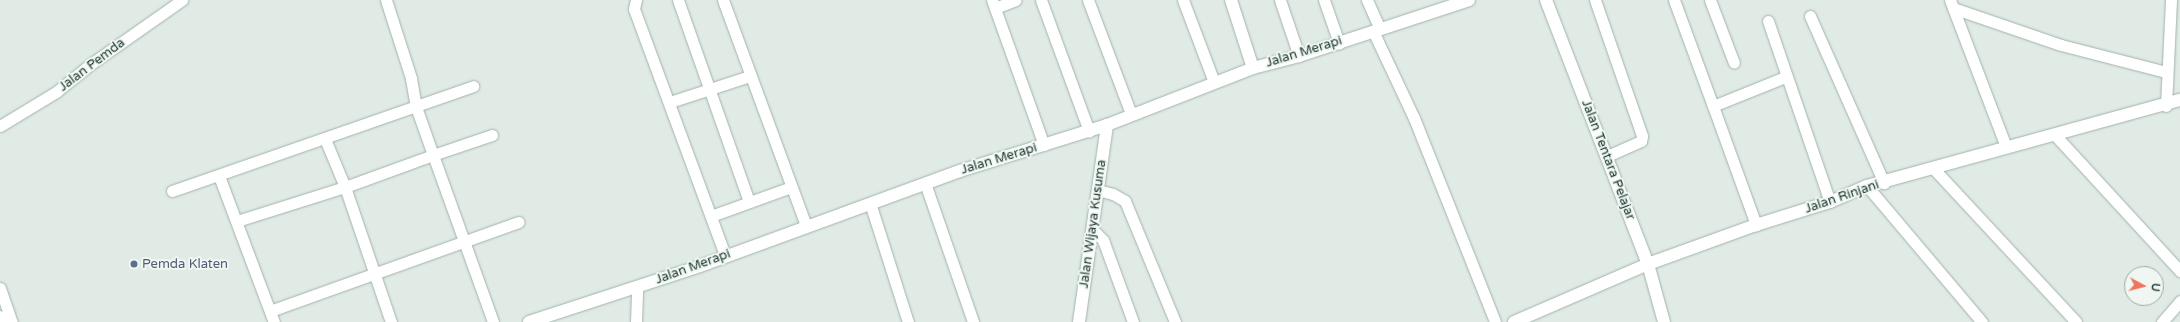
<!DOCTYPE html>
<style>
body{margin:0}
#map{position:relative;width:2180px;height:322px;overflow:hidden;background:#e0ebe5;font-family:"Varela Round",sans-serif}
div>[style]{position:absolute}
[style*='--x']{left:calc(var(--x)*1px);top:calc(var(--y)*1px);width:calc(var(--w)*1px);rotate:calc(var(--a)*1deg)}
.roads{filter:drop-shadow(0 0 1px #a3b2ac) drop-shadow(0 0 1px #a3b2ac)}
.street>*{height:11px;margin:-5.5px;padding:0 5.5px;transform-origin:5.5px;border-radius:5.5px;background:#fff}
.secondary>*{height:12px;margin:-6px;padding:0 6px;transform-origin:6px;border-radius:6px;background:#fff}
.dots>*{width:11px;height:11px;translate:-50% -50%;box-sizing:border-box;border:2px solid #f0f7f3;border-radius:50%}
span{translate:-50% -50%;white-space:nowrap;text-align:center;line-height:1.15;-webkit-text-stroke:4px #f0f7f3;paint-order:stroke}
.street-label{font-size:13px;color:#213a32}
.service-label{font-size:13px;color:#4e5e75}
.left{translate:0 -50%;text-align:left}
.north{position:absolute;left:2124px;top:266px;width:40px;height:40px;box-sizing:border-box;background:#f0f7f3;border:1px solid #9daba6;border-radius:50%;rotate:97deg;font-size:11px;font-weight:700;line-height:16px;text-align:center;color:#213a32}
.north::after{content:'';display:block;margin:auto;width:14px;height:18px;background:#ee755a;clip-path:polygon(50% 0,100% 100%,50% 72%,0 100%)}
</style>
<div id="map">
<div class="roads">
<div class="street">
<div style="--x:636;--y:0;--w:9;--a:103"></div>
<div style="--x:634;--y:9;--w:262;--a:69.7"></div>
<div style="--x:678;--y:0;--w:214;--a:70.6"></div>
<div style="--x:723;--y:0;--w:241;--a:69.8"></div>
<div style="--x:992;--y:0;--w:154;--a:70.3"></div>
<div style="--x:1041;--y:0;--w:140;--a:69.9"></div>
<div style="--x:1088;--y:0;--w:122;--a:69.3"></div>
<div style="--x:1183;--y:0;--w:88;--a:69.3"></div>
<div style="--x:1280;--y:0;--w:59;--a:71.3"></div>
<div style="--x:1324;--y:0;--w:46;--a:70.8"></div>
<div style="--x:1367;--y:0;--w:32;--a:66"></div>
<div style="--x:1595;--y:0;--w:144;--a:70.9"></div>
<div style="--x:1642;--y:136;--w:5;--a:101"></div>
<div style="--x:1641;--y:141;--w:37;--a:156"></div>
<div style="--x:1674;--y:0;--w:113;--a:69.8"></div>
<div style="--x:1713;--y:106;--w:78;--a:-21.9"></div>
<div style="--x:1710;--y:0;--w:67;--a:69.1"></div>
<div style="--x:1950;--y:0;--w:157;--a:69.1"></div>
<div style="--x:995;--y:8;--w:22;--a:-21"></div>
<div style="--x:1953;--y:8;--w:114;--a:18.9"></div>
<div style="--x:2061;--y:45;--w:108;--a:14.4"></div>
<div style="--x:1810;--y:16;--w:183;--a:66.1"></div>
<div style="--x:1768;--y:21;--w:191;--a:71.1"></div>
<div style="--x:1373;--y:31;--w:96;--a:64.8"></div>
<div style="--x:1414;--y:118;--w:219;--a:68.3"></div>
<div style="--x:670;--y:102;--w:84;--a:-18"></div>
<div style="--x:1713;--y:106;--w:127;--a:70.1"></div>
<div style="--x:2166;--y:106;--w:106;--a:-87.3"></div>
<div style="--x:0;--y:126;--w:66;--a:-31.3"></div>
<div style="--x:56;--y:92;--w:46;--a:-38.9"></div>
<div style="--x:92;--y:63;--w:110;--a:-35"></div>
<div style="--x:492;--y:135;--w:62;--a:161.3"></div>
<div style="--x:433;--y:155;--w:177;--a:70.2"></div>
<div style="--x:2055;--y:135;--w:185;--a:47.4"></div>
<div style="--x:325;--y:139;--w:52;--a:67.4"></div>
<div style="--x:345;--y:187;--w:143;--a:71.2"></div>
<div style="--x:1933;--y:168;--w:210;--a:47.1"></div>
<div style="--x:219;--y:176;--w:156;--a:69.4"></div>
<div style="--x:925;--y:183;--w:147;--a:70.9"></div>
<div style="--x:1867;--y:186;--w:178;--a:49.8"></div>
<div style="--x:1097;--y:190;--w:16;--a:14"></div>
<div style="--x:1113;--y:194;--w:14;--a:30"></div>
<div style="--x:1125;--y:201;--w:131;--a:67.5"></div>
<div style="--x:172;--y:191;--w:319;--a:-19.2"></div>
<div style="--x:870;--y:203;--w:125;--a:72.3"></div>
<div style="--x:711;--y:216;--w:85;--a:-19.9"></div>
<div style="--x:237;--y:221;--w:113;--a:-17.5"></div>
<div style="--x:345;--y:187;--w:94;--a:-20"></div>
<div style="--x:433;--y:155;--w:51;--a:-109.5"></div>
<div style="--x:416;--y:107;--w:29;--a:-100"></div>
<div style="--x:411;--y:78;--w:82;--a:-107.8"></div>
<div style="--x:1092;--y:229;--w:16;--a:45"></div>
<div style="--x:1103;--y:240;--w:87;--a:69.9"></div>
<div style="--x:0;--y:288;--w:36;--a:71"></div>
<div style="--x:270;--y:311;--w:264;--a:-19.7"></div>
<div style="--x:636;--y:322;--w:35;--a:-88"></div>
<div style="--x:2162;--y:322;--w:28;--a:-49"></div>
</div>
<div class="secondary">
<div style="--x:1231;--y:0;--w:71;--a:72.1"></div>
<div style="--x:1546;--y:0;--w:283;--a:68.9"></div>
<div style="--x:1648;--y:264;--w:60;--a:74.6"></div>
<div style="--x:0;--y:317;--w:5;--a:68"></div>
<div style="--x:529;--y:322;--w:180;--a:-18.1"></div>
<div style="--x:700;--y:266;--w:277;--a:-20.1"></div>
<div style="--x:960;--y:171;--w:154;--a:-17.4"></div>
<div style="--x:1107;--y:125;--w:157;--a:-21.3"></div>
<div style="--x:1253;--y:68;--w:48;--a:-14.6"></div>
<div style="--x:1299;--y:56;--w:179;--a:-18.2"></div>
<div style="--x:1079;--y:322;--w:199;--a:-81.9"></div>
<div style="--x:1514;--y:322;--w:146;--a:-23.4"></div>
<div style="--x:1648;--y:264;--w:115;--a:-19.9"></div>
<div style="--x:1756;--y:225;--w:77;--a:-17.3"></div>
<div style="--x:1830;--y:202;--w:40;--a:-23.4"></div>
<div style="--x:1867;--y:186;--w:325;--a:-15.4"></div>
</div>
</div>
<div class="dots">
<div style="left:134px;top:264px;background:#5c6f8a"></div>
</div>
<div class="street-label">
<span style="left:1304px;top:52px;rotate:-17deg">Jalan Merapi</span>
<span style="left:92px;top:65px;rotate:-37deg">Jalan Pemda</span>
<span style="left:999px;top:159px;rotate:-17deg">Jalan Merapi</span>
<span style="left:1608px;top:160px;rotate:69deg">Jalan Tentara Pelajar</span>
<span style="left:1842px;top:197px;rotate:-19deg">Jalan Rinjani</span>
<span style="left:1093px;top:224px;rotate:-82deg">Jalan Wijaya Kusuma</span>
<span style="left:693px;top:267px;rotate:-20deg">Jalan Merapi</span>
</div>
<div class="service-label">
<span class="left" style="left:142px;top:264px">Pemda Klaten</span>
</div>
<div class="north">U</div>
</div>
